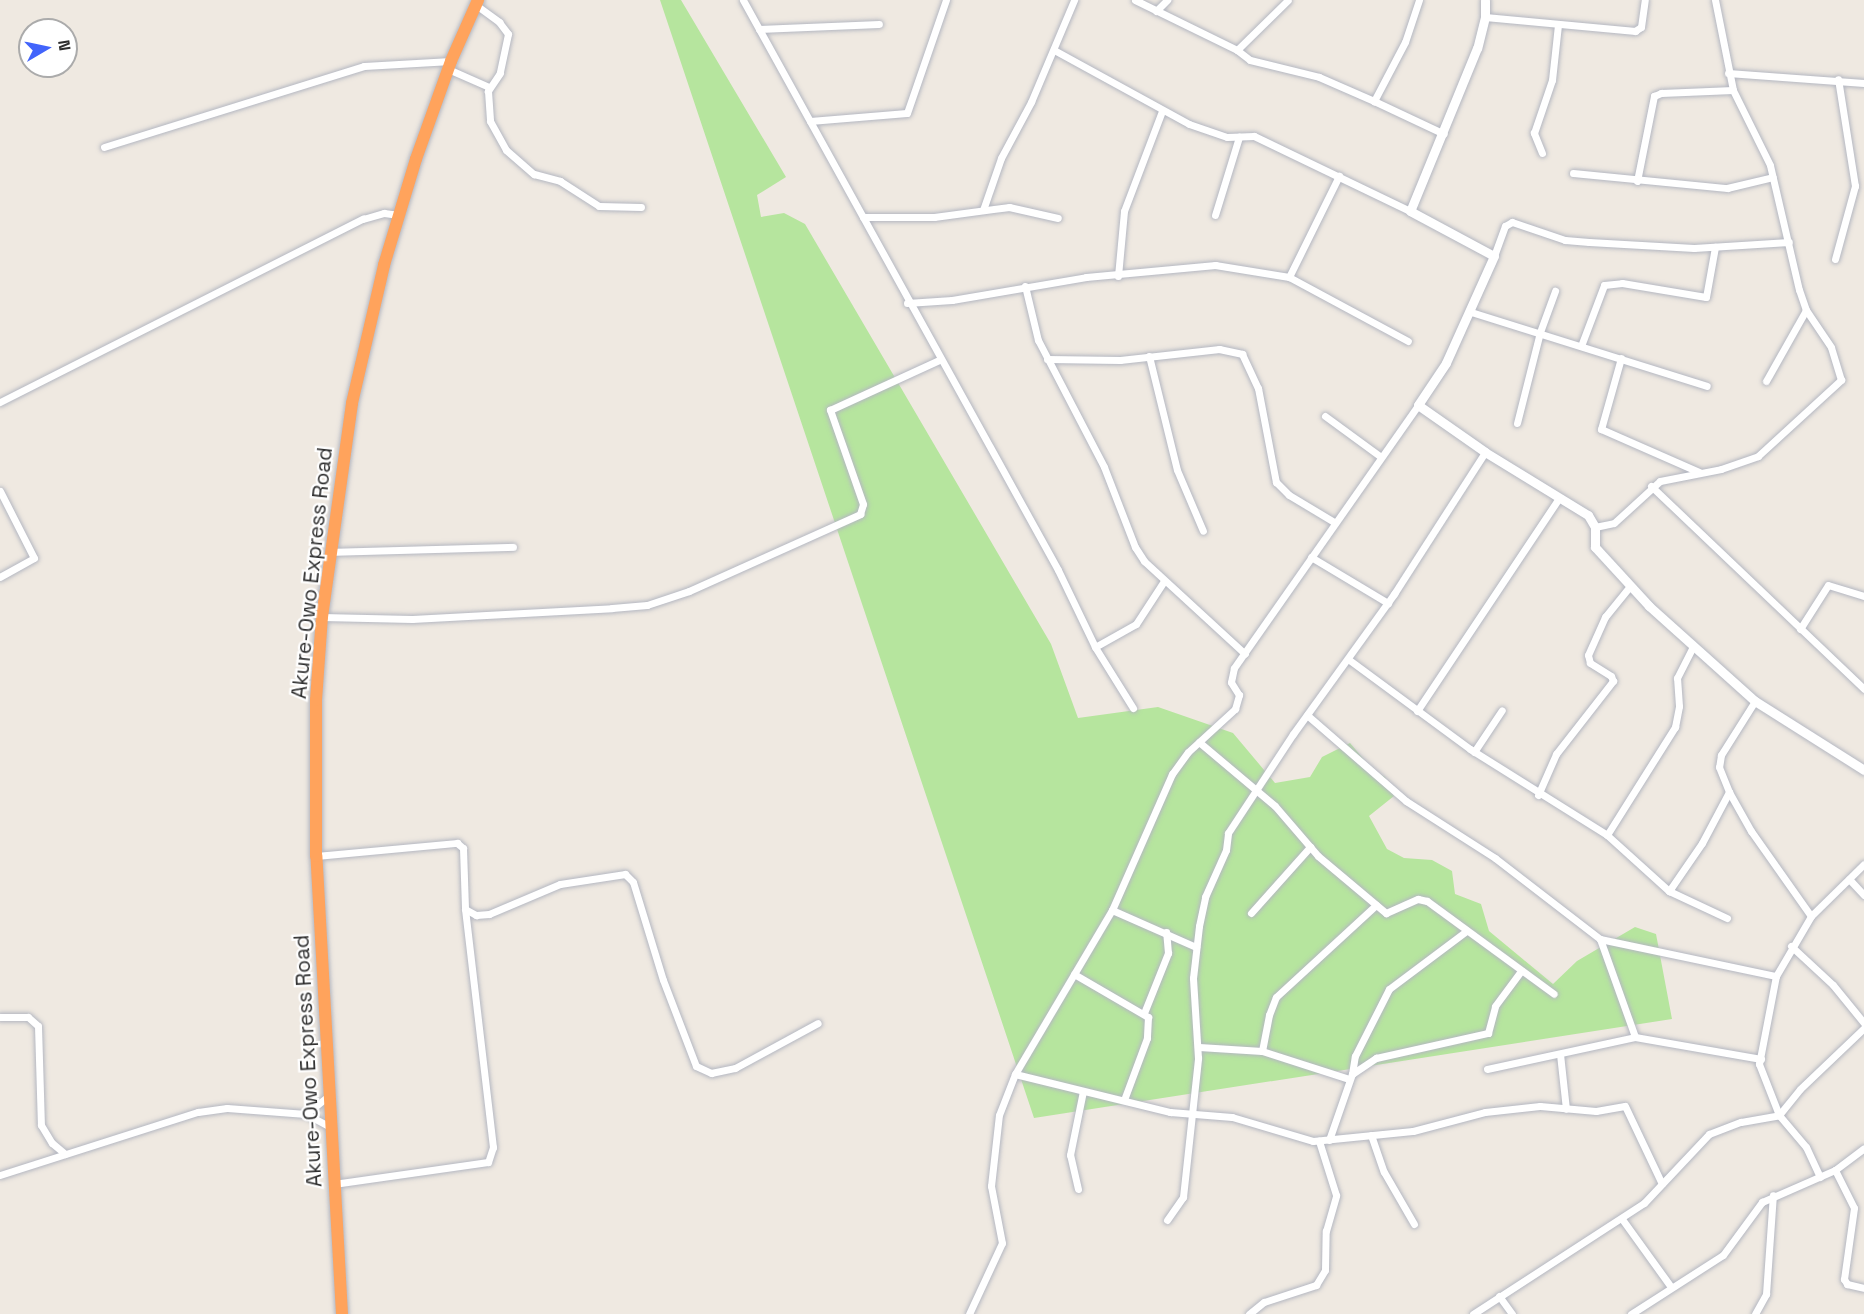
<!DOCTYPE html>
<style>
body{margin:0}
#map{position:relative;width:1864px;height:1314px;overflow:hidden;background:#efe9e1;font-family:"Space Grotesk",sans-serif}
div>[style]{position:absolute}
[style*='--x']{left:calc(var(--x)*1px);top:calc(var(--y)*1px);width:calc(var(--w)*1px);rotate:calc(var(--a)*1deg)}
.green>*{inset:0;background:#b6e59e}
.roads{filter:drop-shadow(0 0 2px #b4b7c1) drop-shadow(0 0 2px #b4b7c1)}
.street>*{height:7px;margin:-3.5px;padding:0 3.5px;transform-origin:3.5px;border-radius:3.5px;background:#fff}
.secondary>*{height:9px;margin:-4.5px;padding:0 4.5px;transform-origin:4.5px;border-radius:4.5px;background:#fff}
.highway>*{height:12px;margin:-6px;padding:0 6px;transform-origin:6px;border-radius:6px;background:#ffa35c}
span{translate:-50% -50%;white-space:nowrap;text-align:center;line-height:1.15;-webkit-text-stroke:4.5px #fff;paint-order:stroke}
.street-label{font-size:21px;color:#2e2e2e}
.north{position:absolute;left:18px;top:18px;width:60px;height:60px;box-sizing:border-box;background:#fff;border:2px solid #ababab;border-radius:50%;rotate:81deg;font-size:16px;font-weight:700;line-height:24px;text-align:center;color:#2e2e2e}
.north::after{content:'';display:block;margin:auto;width:21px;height:27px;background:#4264fb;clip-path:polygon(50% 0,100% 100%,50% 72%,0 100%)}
</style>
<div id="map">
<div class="green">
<div style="clip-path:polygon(660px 0,681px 0,786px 177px,757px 195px,761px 217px,784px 213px,805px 224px,1051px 644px,1078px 718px,1158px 707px,1233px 733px,1275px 783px,1310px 777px,1322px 757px,1350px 743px,1372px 769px,1385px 777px,1394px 796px,1369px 816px,1387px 849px,1404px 858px,1432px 860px,1452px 871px,1455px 894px,1481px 904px,1489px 931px,1553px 984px,1577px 961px,1635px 927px,1656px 934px,1672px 1019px,1034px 1118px)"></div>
</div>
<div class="roads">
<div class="street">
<div style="--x:743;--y:0;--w:651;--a:61.07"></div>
<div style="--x:1058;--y:570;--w:85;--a:64.3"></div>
<div style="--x:1095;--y:647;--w:72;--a:58.1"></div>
<div style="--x:1135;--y:0;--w:114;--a:26.1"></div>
<div style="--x:1237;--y:50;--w:71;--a:-44.4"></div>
<div style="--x:1419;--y:0;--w:44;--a:108.4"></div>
<div style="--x:1405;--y:42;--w:67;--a:117.7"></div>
<div style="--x:1374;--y:101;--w:77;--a:25.2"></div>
<div style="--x:476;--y:5;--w:29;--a:36"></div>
<div style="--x:499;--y:22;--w:15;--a:53"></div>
<div style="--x:508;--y:34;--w:40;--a:102"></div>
<div style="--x:500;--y:73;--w:22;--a:124"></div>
<div style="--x:488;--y:91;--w:30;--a:86"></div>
<div style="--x:490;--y:121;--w:33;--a:61"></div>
<div style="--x:506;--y:150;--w:37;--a:41"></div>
<div style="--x:534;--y:174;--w:27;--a:15"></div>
<div style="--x:560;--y:181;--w:46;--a:32.7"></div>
<div style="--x:599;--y:206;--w:42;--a:1.4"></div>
<div style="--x:1156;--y:11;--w:16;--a:-45"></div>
<div style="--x:1485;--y:17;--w:151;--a:5.3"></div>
<div style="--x:1635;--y:31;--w:7;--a:-34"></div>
<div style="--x:1641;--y:27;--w:27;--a:-82"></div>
<div style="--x:759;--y:29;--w:120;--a:-2.4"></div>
<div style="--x:1054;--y:50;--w:154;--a:28.7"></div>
<div style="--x:1189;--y:124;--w:40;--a:18.9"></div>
<div style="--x:1227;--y:137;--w:27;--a:-2"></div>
<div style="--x:1254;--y:136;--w:173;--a:25.7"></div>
<div style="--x:1237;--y:50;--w:16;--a:38"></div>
<div style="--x:1250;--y:60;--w:71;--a:13.8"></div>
<div style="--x:1319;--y:77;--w:60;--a:23.6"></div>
<div style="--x:448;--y:69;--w:45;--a:23.7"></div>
<div style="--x:1728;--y:73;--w:136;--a:4.2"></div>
<div style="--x:810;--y:121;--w:97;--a:-4.7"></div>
<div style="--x:907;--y:113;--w:120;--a:-71"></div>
<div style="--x:104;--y:147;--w:272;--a:-17.3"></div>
<div style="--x:364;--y:66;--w:87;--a:-3.3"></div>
<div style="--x:1542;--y:153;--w:22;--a:-112"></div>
<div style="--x:1534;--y:133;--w:56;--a:-71.2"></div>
<div style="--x:1552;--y:80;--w:55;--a:-83.8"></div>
<div style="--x:1573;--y:173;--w:155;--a:5.6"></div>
<div style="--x:1727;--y:188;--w:47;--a:-13.4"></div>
<div style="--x:1637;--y:181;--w:87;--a:-78.7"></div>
<div style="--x:1654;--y:96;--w:8;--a:-23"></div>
<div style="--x:1661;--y:93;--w:72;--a:-2.4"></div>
<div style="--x:983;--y:210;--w:55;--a:-70.9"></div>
<div style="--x:1001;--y:158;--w:64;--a:-61.8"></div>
<div style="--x:1031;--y:102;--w:111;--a:-67.1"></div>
<div style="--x:1215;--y:215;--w:82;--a:-72.9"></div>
<div style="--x:863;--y:217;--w:71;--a:0"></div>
<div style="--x:934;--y:217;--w:76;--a:-7.6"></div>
<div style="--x:1009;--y:207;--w:50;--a:12.7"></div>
<div style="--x:1494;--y:256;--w:32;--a:-70"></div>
<div style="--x:1505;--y:226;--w:8;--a:-30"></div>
<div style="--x:1512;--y:222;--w:56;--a:18.8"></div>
<div style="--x:1565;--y:240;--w:24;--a:5"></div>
<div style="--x:1589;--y:242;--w:105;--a:3.3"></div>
<div style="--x:1694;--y:248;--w:95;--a:-3.6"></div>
<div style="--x:1835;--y:259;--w:76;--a:-74.7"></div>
<div style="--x:1855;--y:186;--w:108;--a:-99"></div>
<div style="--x:1118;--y:276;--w:65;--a:-84.7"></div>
<div style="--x:1124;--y:211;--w:107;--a:-69.2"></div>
<div style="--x:1289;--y:277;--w:113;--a:-63.7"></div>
<div style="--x:1025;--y:286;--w:56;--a:76.5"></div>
<div style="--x:1038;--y:340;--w:143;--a:62.5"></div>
<div style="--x:1104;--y:467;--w:86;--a:68.8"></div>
<div style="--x:1135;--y:547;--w:17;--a:57"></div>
<div style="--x:1144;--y:561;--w:137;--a:42.6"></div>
<div style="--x:907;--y:303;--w:45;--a:-3.8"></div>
<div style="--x:952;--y:300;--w:136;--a:-9.7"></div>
<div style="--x:1086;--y:277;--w:130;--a:-5.3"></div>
<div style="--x:1215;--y:265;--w:75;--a:9.2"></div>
<div style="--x:1289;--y:277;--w:135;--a:28.3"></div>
<div style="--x:1471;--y:312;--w:247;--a:17.4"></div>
<div style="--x:1581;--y:346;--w:65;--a:-69.3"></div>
<div style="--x:1604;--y:285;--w:18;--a:-6"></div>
<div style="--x:1622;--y:283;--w:85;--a:9.5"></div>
<div style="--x:1706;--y:297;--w:51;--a:-79.8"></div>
<div style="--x:1149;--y:356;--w:117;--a:76.2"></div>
<div style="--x:1177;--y:470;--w:66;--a:66.9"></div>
<div style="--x:1621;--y:358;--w:74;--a:105.7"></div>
<div style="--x:1601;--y:429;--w:107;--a:23.7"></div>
<div style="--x:1047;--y:359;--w:73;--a:0.8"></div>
<div style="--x:1120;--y:360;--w:100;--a:-6.3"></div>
<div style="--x:1219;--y:349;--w:24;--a:12"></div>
<div style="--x:1242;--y:354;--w:38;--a:65"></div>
<div style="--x:1258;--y:388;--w:96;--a:79.2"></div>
<div style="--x:1276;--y:482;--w:18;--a:45"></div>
<div style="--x:1289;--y:495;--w:52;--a:31"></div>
<div style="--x:1766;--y:381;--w:81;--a:-60.6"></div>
<div style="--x:0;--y:402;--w:407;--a:-26.8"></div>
<div style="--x:363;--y:219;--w:22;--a:-16"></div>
<div style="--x:384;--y:213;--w:15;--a:8"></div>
<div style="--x:1325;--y:416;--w:69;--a:36.2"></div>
<div style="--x:1517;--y:423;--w:94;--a:-75.8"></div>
<div style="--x:1540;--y:332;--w:44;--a:-69.9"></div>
<div style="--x:1651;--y:486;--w:294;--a:43.6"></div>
<div style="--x:0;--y:491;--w:75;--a:63.1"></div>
<div style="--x:34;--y:558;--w:39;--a:151"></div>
<div style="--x:1595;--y:527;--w:19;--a:-12"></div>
<div style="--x:1614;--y:523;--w:62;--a:-42.4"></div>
<div style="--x:1660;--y:481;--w:62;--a:-11.1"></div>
<div style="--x:1721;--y:469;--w:39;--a:-19"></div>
<div style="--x:1758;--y:456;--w:113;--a:-42.5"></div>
<div style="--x:1841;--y:380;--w:34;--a:-107"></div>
<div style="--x:1831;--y:347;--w:45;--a:-124"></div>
<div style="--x:1806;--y:310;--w:21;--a:-109"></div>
<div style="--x:1799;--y:290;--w:128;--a:-103.1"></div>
<div style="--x:1770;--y:165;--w:84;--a:-116.3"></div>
<div style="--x:1733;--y:90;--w:92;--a:-101.3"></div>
<div style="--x:330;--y:552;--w:183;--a:-1.6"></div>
<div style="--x:1311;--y:557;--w:90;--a:30.9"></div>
<div style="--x:322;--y:617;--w:90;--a:1.3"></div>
<div style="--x:412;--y:619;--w:200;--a:-3.1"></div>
<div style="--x:612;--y:608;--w:35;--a:-5"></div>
<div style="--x:647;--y:605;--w:44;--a:-18.4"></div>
<div style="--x:689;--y:591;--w:188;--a:-24.2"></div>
<div style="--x:860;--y:514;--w:10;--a:-73"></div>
<div style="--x:863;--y:504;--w:100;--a:-109.3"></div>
<div style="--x:830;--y:410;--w:120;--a:-24.6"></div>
<div style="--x:1800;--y:629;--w:52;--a:-57.5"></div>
<div style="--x:1828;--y:585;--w:38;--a:17"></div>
<div style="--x:1095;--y:647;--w:47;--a:-29.3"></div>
<div style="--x:1136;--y:624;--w:51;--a:-56.9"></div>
<div style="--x:1348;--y:659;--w:152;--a:36.4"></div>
<div style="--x:1470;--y:749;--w:162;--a:32.1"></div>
<div style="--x:1607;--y:835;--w:84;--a:42.1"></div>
<div style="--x:1669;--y:891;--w:64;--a:25"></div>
<div style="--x:1755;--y:701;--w:64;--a:122.2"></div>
<div style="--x:1721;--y:755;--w:12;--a:99"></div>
<div style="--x:1719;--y:767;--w:27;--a:68"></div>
<div style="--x:1729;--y:792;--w:45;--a:60.6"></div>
<div style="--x:1751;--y:831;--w:104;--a:54.8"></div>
<div style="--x:1417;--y:711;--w:256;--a:-56.3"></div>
<div style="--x:1307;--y:715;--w:131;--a:41"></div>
<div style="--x:1406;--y:801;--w:106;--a:32.6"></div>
<div style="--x:1495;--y:858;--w:133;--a:37.6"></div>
<div style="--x:1600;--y:939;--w:180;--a:11.9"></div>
<div style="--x:1199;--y:742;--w:99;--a:40.1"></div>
<div style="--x:1275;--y:806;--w:66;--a:49.3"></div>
<div style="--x:1318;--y:856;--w:89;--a:40"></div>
<div style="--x:1386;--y:913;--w:35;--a:-24"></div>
<div style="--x:1418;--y:899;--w:9;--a:13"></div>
<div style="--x:1427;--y:901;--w:157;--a:36.2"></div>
<div style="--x:1474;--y:752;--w:50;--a:-56.3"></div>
<div style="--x:1538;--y:795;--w:45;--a:-66.3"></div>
<div style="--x:1556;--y:754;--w:93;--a:-52"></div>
<div style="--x:1613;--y:681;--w:5;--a:-112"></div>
<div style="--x:1611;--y:676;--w:25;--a:-148"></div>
<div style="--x:1590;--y:663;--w:8;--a:-104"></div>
<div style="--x:1588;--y:655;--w:42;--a:-65.9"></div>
<div style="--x:1605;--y:617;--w:38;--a:-51"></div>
<div style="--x:1607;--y:835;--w:128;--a:-57.8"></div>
<div style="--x:1675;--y:727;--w:21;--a:-79"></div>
<div style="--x:1679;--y:706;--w:28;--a:-94"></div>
<div style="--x:1677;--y:678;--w:36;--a:-63"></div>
<div style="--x:316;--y:856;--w:142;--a:-5.3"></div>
<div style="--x:457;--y:843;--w:8;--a:40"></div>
<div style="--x:463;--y:848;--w:61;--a:88.1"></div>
<div style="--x:465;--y:909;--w:240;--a:83.3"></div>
<div style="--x:493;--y:1147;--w:16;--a:108"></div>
<div style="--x:488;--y:1162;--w:156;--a:171.9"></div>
<div style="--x:1849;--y:879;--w:22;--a:47"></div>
<div style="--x:1669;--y:891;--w:58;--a:-55.5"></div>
<div style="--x:1702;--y:843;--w:58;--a:-62.1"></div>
<div style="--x:465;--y:909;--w:13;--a:29"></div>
<div style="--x:476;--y:915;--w:13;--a:-4"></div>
<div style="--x:489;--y:914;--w:77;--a:-22.9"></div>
<div style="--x:560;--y:884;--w:66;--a:-8.7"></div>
<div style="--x:625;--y:874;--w:11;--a:45"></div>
<div style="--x:633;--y:882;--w:102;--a:73"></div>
<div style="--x:663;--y:980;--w:92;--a:69"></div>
<div style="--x:696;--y:1066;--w:17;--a:25"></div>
<div style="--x:711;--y:1073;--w:25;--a:-12"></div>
<div style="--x:735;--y:1068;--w:94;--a:-28.5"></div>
<div style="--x:1112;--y:910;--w:92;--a:23.8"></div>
<div style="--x:1251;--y:913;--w:89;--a:-48.2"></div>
<div style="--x:1600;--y:939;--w:104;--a:70.3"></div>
<div style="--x:1791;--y:946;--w:57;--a:42.9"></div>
<div style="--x:1833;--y:985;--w:49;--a:50.8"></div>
<div style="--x:1074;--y:974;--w:86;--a:30.2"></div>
<div style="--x:1148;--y:1017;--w:21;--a:93"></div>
<div style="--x:1147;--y:1038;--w:66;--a:110.4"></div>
<div style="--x:1144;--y:1013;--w:65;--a:-68.2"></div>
<div style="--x:1168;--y:953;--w:21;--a:-95"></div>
<div style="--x:0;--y:1017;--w:28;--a:0"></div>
<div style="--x:28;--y:1017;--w:13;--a:42"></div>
<div style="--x:38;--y:1026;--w:99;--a:88.3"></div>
<div style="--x:41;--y:1125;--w:21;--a:59"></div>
<div style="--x:52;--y:1143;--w:17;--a:40"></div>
<div style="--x:1199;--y:1047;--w:63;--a:3.6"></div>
<div style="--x:1262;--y:1051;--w:91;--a:17.8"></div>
<div style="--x:1262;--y:1051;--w:37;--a:-79"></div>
<div style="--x:1269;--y:1015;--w:19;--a:-69"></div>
<div style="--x:1276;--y:997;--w:136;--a:-42.6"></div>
<div style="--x:1560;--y:1054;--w:55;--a:83.8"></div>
<div style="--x:1487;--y:1069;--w:151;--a:-12.2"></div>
<div style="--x:1635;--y:1037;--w:128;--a:9.9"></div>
<div style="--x:1015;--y:1074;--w:160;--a:13.8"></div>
<div style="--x:1170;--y:1112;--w:62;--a:4.6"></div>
<div style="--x:1232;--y:1117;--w:84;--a:16.5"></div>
<div style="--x:1313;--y:1141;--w:100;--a:-5.7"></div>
<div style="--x:1413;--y:1131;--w:74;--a:-14.8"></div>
<div style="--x:1485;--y:1112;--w:55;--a:-6.2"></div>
<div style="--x:1540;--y:1106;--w:56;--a:5.1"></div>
<div style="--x:1596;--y:1111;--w:29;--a:-10"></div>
<div style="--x:1625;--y:1106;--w:86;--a:64.6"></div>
<div style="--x:1352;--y:1074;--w:18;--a:-81"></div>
<div style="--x:1355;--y:1056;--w:75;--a:-63.1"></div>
<div style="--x:1389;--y:989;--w:95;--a:-36.9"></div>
<div style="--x:306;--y:1114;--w:28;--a:-39"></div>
<div style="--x:1371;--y:1135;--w:39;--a:71"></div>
<div style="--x:1384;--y:1172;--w:60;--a:60"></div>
<div style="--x:1329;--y:1140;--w:70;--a:-70.8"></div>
<div style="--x:1352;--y:1074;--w:29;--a:-34"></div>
<div style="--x:1376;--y:1058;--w:115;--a:-12.6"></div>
<div style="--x:1488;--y:1033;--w:28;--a:-75"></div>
<div style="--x:1495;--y:1006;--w:44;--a:-53.4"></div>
<div style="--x:1835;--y:1170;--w:42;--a:63.4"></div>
<div style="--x:1854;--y:1208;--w:72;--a:98"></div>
<div style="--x:1844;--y:1279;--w:6;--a:59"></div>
<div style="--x:1847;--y:1284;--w:17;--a:13"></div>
<div style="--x:0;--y:1175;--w:208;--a:-17.7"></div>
<div style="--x:198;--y:1112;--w:29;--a:-8"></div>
<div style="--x:227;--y:1108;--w:79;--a:4.3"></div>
<div style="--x:306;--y:1114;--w:30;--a:28"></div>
<div style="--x:1820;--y:1177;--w:33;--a:-115"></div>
<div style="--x:1806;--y:1147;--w:42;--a:-130.2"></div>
<div style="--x:1779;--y:1115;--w:33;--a:-51"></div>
<div style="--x:1800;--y:1089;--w:88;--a:-43.6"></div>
<div style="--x:1078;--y:1189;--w:35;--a:-103"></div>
<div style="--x:1070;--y:1155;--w:65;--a:-78.5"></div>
<div style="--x:1622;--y:1219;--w:84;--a:54.2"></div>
<div style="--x:1167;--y:1220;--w:28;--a:-55"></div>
<div style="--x:1183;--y:1197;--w:140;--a:-83.8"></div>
<div style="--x:1198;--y:1058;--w:80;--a:-93.6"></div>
<div style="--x:1193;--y:978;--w:52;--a:-83.4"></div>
<div style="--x:1199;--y:926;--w:30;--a:-78"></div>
<div style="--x:1205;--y:897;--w:51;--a:-65.9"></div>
<div style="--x:1226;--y:850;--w:17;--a:-83"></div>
<div style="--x:1228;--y:833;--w:118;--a:-56.7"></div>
<div style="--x:1293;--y:734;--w:173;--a:-54.2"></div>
<div style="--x:1394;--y:594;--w:169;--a:-57.3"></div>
<div style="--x:1499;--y:1296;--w:22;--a:54"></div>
<div style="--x:969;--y:1314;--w:78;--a:-65.1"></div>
<div style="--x:1002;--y:1243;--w:58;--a:-100.9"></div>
<div style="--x:991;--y:1186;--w:71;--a:-83.6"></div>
<div style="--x:999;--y:1115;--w:44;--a:-68.7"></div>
<div style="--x:1015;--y:1074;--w:191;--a:-59.4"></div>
<div style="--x:1112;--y:910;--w:149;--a:-66.2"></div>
<div style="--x:1172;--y:774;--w:27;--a:-54"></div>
<div style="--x:1188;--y:752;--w:64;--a:-42.5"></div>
<div style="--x:1235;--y:709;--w:15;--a:-74"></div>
<div style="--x:1239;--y:695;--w:15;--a:-122"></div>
<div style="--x:1231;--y:682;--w:14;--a:-78"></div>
<div style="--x:1234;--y:668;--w:321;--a:-55"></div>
<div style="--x:1249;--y:1314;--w:19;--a:-39"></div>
<div style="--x:1264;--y:1302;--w:55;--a:-18.1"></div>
<div style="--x:1316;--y:1285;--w:17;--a:-59"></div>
<div style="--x:1325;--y:1270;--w:39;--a:-89"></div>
<div style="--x:1326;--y:1231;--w:37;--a:-74"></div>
<div style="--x:1336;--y:1195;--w:57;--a:-107.5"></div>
<div style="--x:1473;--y:1314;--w:204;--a:-33"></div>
<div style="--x:1644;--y:1203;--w:95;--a:-46.7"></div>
<div style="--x:1709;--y:1134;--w:34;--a:-21"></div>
<div style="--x:1741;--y:1122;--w:39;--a:-10"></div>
<div style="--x:1779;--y:1115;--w:55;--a:-111.4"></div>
<div style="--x:1759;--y:1064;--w:90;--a:-79.1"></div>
<div style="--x:1776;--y:976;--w:69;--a:-59.7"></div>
<div style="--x:1811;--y:916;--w:74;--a:-44.5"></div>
<div style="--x:1631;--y:1314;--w:109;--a:-32.7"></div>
<div style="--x:1723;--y:1255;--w:66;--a:-53.7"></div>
<div style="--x:1762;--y:1202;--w:80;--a:-23.7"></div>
<div style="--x:1835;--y:1170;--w:36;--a:-37"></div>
<div style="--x:1755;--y:1314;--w:23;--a:-61"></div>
<div style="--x:1766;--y:1294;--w:99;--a:-86"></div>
</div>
<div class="secondary">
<div style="--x:1485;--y:0;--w:17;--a:90"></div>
<div style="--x:1485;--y:17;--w:32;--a:104"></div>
<div style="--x:1477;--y:48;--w:176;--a:112.3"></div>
<div style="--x:1410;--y:211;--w:95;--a:28.2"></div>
<div style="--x:1494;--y:256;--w:117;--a:114.2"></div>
<div style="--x:1446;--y:363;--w:50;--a:123.7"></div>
<div style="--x:1418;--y:405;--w:82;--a:35"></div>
<div style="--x:1485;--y:452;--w:121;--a:31.5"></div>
<div style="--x:1588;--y:515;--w:14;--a:60"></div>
<div style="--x:1595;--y:527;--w:20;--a:90"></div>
<div style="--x:1595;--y:547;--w:80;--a:47.5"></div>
<div style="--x:1649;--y:606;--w:142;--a:41.9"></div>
<div style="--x:1755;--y:701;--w:129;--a:32.3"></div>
</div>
<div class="highway">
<div style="--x:342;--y:1314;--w:459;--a:-93.2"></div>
<div style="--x:316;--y:856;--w:156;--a:-90"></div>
<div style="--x:316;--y:700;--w:83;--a:-85.9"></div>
<div style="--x:322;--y:617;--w:216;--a:-82"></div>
<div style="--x:352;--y:403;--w:142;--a:-76.9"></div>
<div style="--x:384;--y:265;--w:111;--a:-73.2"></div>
<div style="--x:416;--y:159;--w:104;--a:-70.3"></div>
<div style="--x:451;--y:61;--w:67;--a:-66.1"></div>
</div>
</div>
<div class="street-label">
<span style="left:312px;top:573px;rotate:-84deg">Akure-Owo Express Road</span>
<span style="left:308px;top:1061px;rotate:-93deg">Akure-Owo Express Road</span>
</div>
<div class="north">N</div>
</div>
